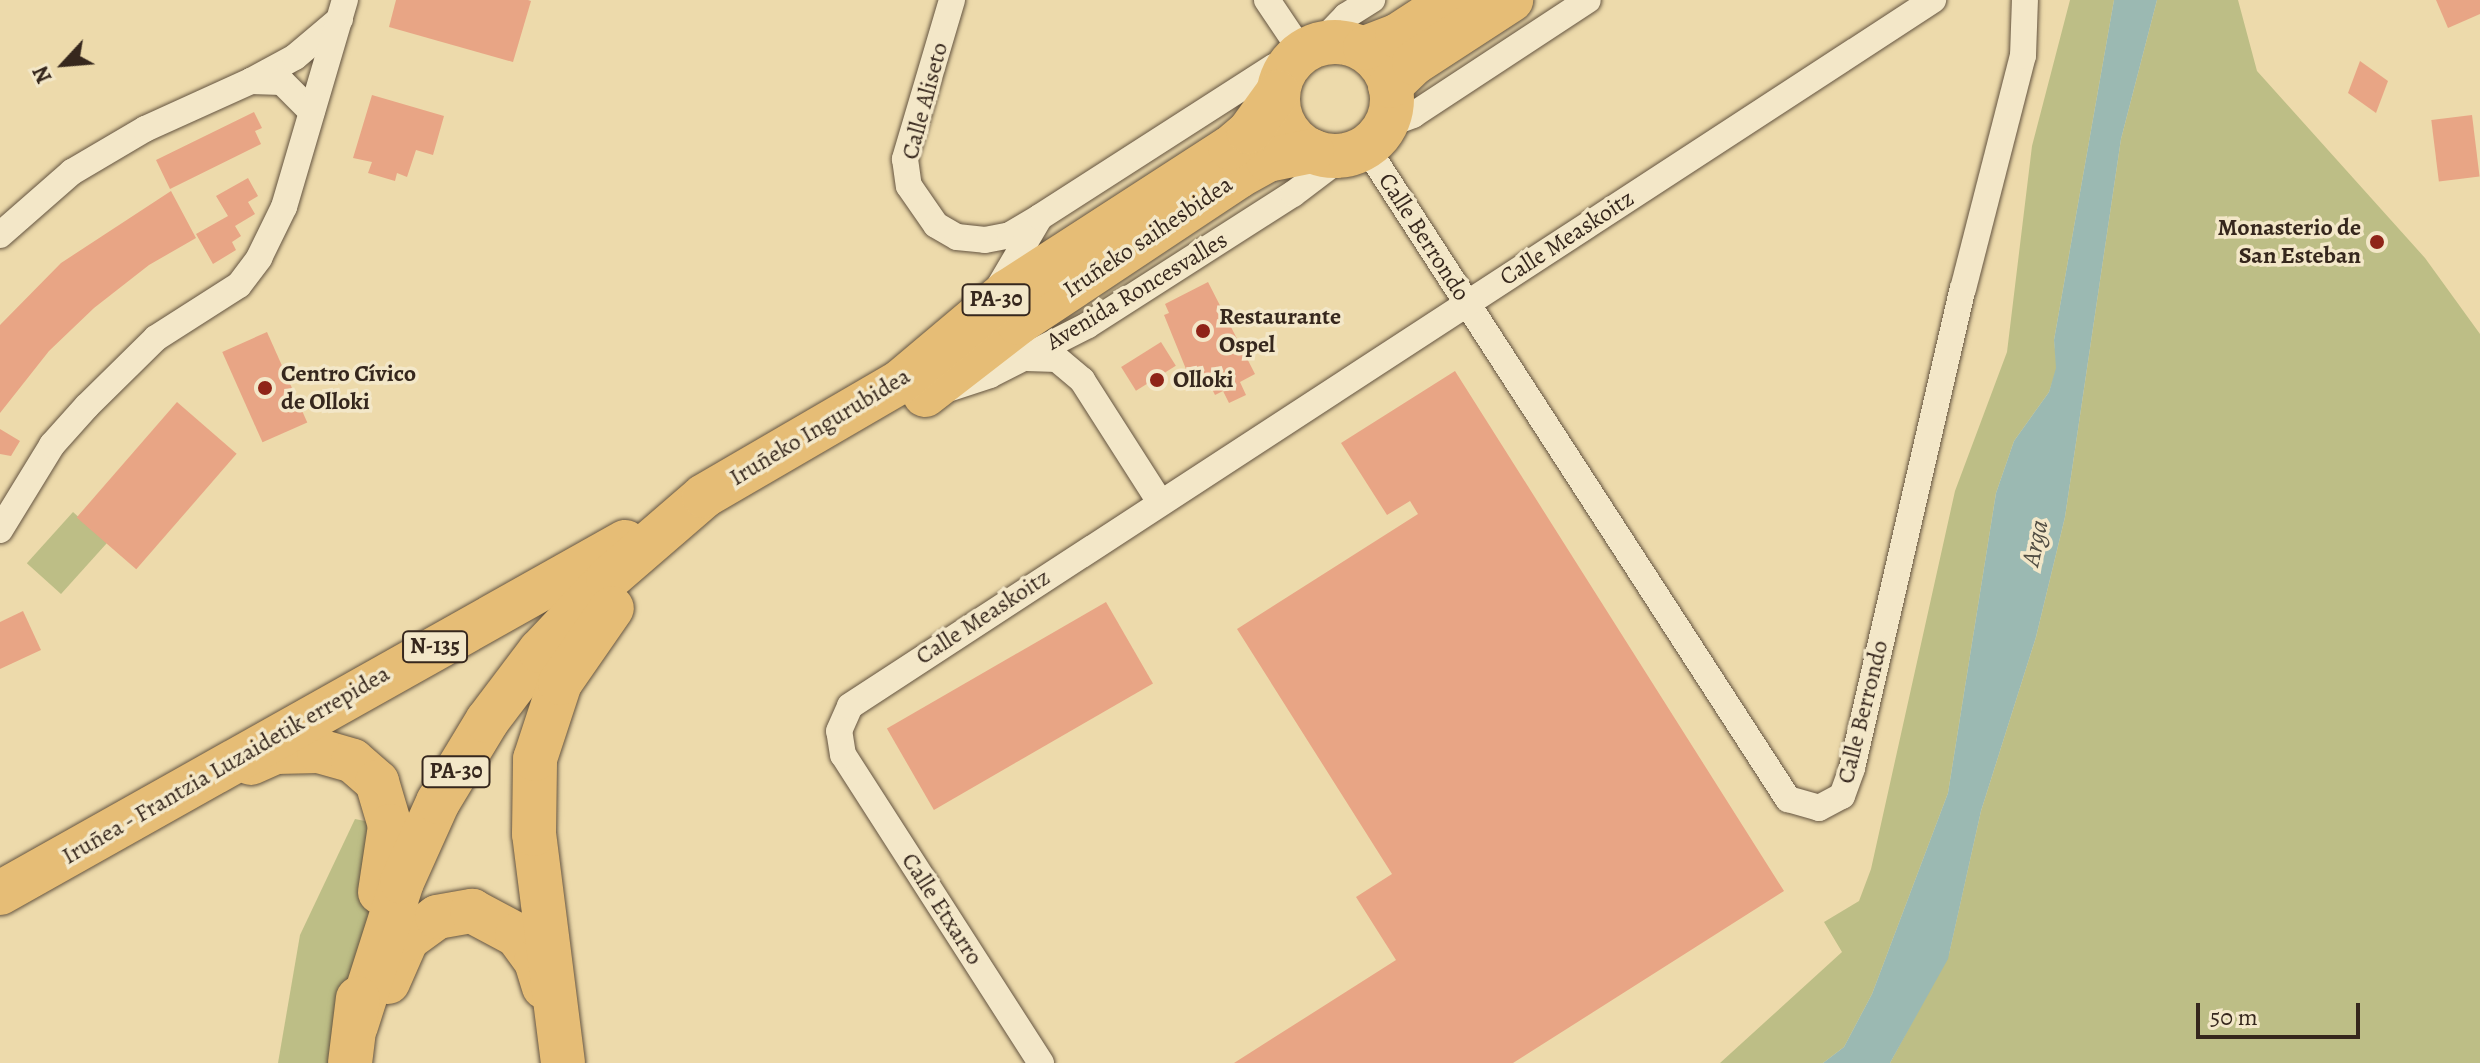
<!DOCTYPE html>
<meta charset="utf-8">
<style>
body{margin:0}
#map{position:relative;width:2480px;height:1063px;overflow:hidden;background:#eddaab;font-family:Alegreya,serif}
div>[style]{position:absolute}
[style*='--x']{left:calc(var(--x)*1px);top:calc(var(--y)*1px);width:calc(var(--w)*1px);rotate:calc(var(--a)*1deg)}
.green>*{inset:0;background:#bdbe86;transform-origin:0 0}
.water>*{inset:0;background:#9bb9b2}
.building>*{inset:0;background:#e8a585;transform-origin:0 0}
.roads{filter:drop-shadow(0 0 2px #645440) drop-shadow(0 0 2px #645440)}
.minor>*{height:26px;margin:-13px;padding:0 13px;transform-origin:13px;border-radius:13px;background:#f3e7c8}
.trunk>*{height:44px;margin:-22px;padding:0 22px;transform-origin:22px;border-radius:22px;background:#e6bd76}
.trunk>.ring{margin:-22px;padding:0;box-sizing:content-box;background:none;border:44px solid #e6bd76;border-radius:50%}
.dots>*{width:22px;height:22px;translate:-50% -50%;box-sizing:border-box;border:4px solid #f3e7c8;border-radius:50%}
span{translate:-50% -50%;white-space:nowrap;text-align:center;line-height:1.15;-webkit-text-stroke:7px #f3e7c8;paint-order:stroke}
.shield-label span{padding:2px 6px;background:#f3e7c8;border:2px solid;border-radius:6px;-webkit-text-stroke-width:0}
.shield-label{font-size:22px;color:#36271d;font-weight:700}
.street-label{font-size:24px;color:#36271d}
.poi-label{font-size:24px;color:#36271d;font-weight:700}
.right{translate:-100% -50%;text-align:right}
.left{translate:0 -50%;text-align:left}
.water-label{font-size:26px;color:#4f4c42;font-style:italic}
.north{position:absolute;left:24px;top:24px;width:80px;height:80px;-webkit-text-stroke:6px #f3e7c8;paint-order:stroke;rotate:244deg;font-size:22px;font-weight:700;line-height:32px;text-align:center;color:#36271d}
.north::after{content:'';display:block;margin:auto;width:28px;height:36px;background:#36271d;clip-path:polygon(50% 0,100% 100%,50% 72%,0 100%)}
.scale{position:absolute;left:2196px;top:1003px;width:164px;height:36px;box-sizing:border-box;border:4px solid #36271d;border-top:0;padding-left:10px;font-size:24px;line-height:28px;white-space:nowrap;color:#36271d;-webkit-text-stroke:6px #f3e7c8;paint-order:stroke}
</style>
<div id="map">
<div class="green">
<div style="clip-path:polygon(2070px 0,2114px 0,2054px 340px,2057px 368px,2049px 392px,2014px 441px,1996px 493px,1948px 793px,1872px 994px,1844px 1047px,1823px 1063px,1720px 1063px,1842px 952px,1824px 922px,1859px 901px,1871px 869px,1955px 491px,2007px 352px,2032px 146px)"></div>
<div style="clip-path:polygon(2157px 0,2238px 0,2257px 71px,2425px 258px,2480px 334px,2480px 1063px,1890px 1063px,1949px 954px,1981px 811px,2036px 637px,2065px 517px,2121px 139px)"></div>
<div style="left:73px;top:512px;width:46px;height:69px;rotate:42deg"></div>
<div style="clip-path:polygon(355px 819px,390px 826px,350px 1063px,278px 1063px,300px 935px)"></div>
</div>
<div class="water">
<div style="clip-path:polygon(2114px 0,2157px 0,2121px 139px,2065px 517px,2036px 637px,1981px 811px,1948px 959px,1890px 1063px,1823px 1063px,1844px 1047px,1872px 994px,1948px 793px,1996px 493px,2014px 441px,2049px 392px,2056px 368px,2054px 340px)"></div>
</div>
<div class="building">
<div style="clip-path:polygon(396px 0,528px 0,531px 1px,513px 62px,389px 27px)"></div>
<div style="clip-path:polygon(2436px 0,2480px 0,2480px 14px,2448px 28px)"></div>
<div style="clip-path:polygon(2360px 61px,2388px 81px,2376px 113px,2348px 93px)"></div>
<div style="clip-path:polygon(372px 95px,444px 116px,433px 155px,416px 150px,407px 177px,397px 173px,395px 181px,368px 173px,372px 162px,353px 158px)"></div>
<div style="clip-path:polygon(254px 112px,262px 128px,255px 131px,261px 144px,170px 189px,156px 160px)"></div>
<div style="left:2472px;top:115px;width:62px;height:41px;rotate:83deg"></div>
<div style="clip-path:polygon(248px 178px,258px 196px,248px 202px,255px 214px,235px 226px,241px 236px,232px 242px,236px 250px,213px 264px,196px 234px,228px 216px,216px 196px)"></div>
<div style="clip-path:polygon(171px 191px,196px 238px,149px 265px,94px 308px,49px 351px,0 413px,0 325px,61px 263px)"></div>
<div style="clip-path:polygon(1208px 282px,1255px 374px,1240px 382px,1246px 395px,1229px 403px,1223px 391px,1215px 395px,1201px 367px,1188px 374px,1164px 315px,1169px 313px,1165px 304px)"></div>
<div style="left:267px;top:332px;width:99px;height:49px;rotate:66deg"></div>
<div style="left:1161px;top:342px;width:28px;height:47px;rotate:58deg"></div>
<div style="clip-path:polygon(1455px 371px,1784px 891px,1513px 1063px,1234px 1063px,1396px 960px,1356px 897px,1392px 874px,1237px 629px,1418px 514px,1410px 501px,1387px 515px,1341px 443px)"></div>
<div style="left:177px;top:402px;width:79px;height:153px;rotate:41deg"></div>
<div style="clip-path:polygon(0 429px,20px 441px,11px 456px,0 454px)"></div>
<div style="left:1106px;top:602px;width:94px;height:253px;rotate:60deg"></div>
<div style="clip-path:polygon(23px 611px,41px 650px,0 669px,0 622px)"></div>
</div>
<div class="roads">
<div class="minor">
<div style="--x:952;--y:0;--w:166;--a:106.5"></div>
<div style="--x:905;--y:159;--w:27;--a:82"></div>
<div style="--x:909;--y:186;--w:47;--a:55.3"></div>
<div style="--x:936;--y:225;--w:24;--a:30"></div>
<div style="--x:957;--y:237;--w:28;--a:6"></div>
<div style="--x:985;--y:240;--w:25;--a:-11"></div>
<div style="--x:1010;--y:235;--w:31;--a:-31"></div>
<div style="--x:1267;--y:0;--w:63;--a:56.1"></div>
<div style="--x:1319;--y:44;--w:39;--a:-46"></div>
<div style="--x:1346;--y:16;--w:31;--a:-32"></div>
<div style="--x:251;--y:81;--w:50;--a:-28.6"></div>
<div style="--x:295;--y:57;--w:59;--a:-40.2"></div>
<div style="--x:1386;--y:125;--w:29;--a:-20"></div>
<div style="--x:1413;--y:115;--w:209;--a:-33.3"></div>
<div style="--x:1366;--y:147;--w:777;--a:57.09"></div>
<div style="--x:1788;--y:799;--w:32;--a:16"></div>
<div style="--x:1819;--y:808;--w:26;--a:-28"></div>
<div style="--x:1842;--y:796;--w:30;--a:-70"></div>
<div style="--x:1852;--y:768;--w:492;--a:-77"></div>
<div style="--x:1963;--y:289;--w:241;--a:-75.6"></div>
<div style="--x:2023;--y:56;--w:56;--a:-88"></div>
<div style="--x:0;--y:235;--w:96;--a:-41.2"></div>
<div style="--x:72;--y:172;--w:85;--a:-30.5"></div>
<div style="--x:145;--y:129;--w:116;--a:-24.4"></div>
<div style="--x:251;--y:81;--w:31;--a:2"></div>
<div style="--x:282;--y:82;--w:42;--a:45"></div>
<div style="--x:997;--y:290;--w:85;--a:-59.5"></div>
<div style="--x:1040;--y:217;--w:278;--a:-32.7"></div>
<div style="--x:1274;--y:67;--w:13;--a:4"></div>
<div style="--x:1026;--y:358;--w:31;--a:2"></div>
<div style="--x:1057;--y:359;--w:33;--a:40"></div>
<div style="--x:1082;--y:380;--w:145;--a:57.4"></div>
<div style="--x:951;--y:388;--w:41;--a:-18.4"></div>
<div style="--x:990;--y:375;--w:110;--a:-27"></div>
<div style="--x:1088;--y:325;--w:243;--a:-32.6"></div>
<div style="--x:1293;--y:194;--w:63;--a:-37.2"></div>
<div style="--x:0;--y:530;--w:100;--a:-58.5"></div>
<div style="--x:52;--y:445;--w:52;--a:-48.1"></div>
<div style="--x:87;--y:406;--w:97;--a:-44.6"></div>
<div style="--x:156;--y:338;--w:98;--a:-32.6"></div>
<div style="--x:239;--y:285;--w:34;--a:-53"></div>
<div style="--x:259;--y:258;--w:57;--a:-63.9"></div>
<div style="--x:284;--y:207;--w:216;--a:-73.6"></div>
<div style="--x:1041;--y:1063;--w:366;--a:-122.7"></div>
<div style="--x:843;--y:755;--w:24;--a:-99"></div>
<div style="--x:839;--y:731;--w:27;--a:-66"></div>
<div style="--x:850;--y:706;--w:1293;--a:-33.1"></div>
</div>
<div class="trunk">
<div class="ring" style="left:1278px;top:42px;width:70px;height:70px"></div>
<div style="--x:1365;--y:48;--w:34;--a:-21"></div>
<div style="--x:1397;--y:36;--w:66;--a:-33.2"></div>
<div style="--x:1390;--y:86;--w:33;--a:-44"></div>
<div style="--x:1414;--y:63;--w:116;--a:-33"></div>
<div style="--x:925;--y:395;--w:118;--a:-37.7"></div>
<div style="--x:1018;--y:323;--w:265;--a:-33.6"></div>
<div style="--x:1239;--y:176;--w:33;--a:-29"></div>
<div style="--x:1268;--y:160;--w:45;--a:-11.6"></div>
<div style="--x:251;--y:763;--w:27;--a:-24"></div>
<div style="--x:276;--y:752;--w:43;--a:-1.3"></div>
<div style="--x:319;--y:751;--w:35;--a:16"></div>
<div style="--x:353;--y:761;--w:32;--a:41"></div>
<div style="--x:377;--y:782;--w:46;--a:73.5"></div>
<div style="--x:390;--y:826;--w:67;--a:98.6"></div>
<div style="--x:0;--y:893;--w:717;--a:-29.32"></div>
<div style="--x:388;--y:982;--w:47;--a:-66.2"></div>
<div style="--x:407;--y:939;--w:37;--a:-36"></div>
<div style="--x:437;--y:917;--w:36;--a:-10"></div>
<div style="--x:472;--y:911;--w:51;--a:28.1"></div>
<div style="--x:517;--y:935;--w:32;--a:54"></div>
<div style="--x:536;--y:961;--w:27;--a:73"></div>
<div style="--x:356;--y:1026;--w:151;--a:-72.3"></div>
<div style="--x:402;--y:882;--w:88;--a:-65.8"></div>
<div style="--x:438;--y:802;--w:95;--a:-58.8"></div>
<div style="--x:487;--y:721;--w:88;--a:-52.9"></div>
<div style="--x:540;--y:651;--w:99;--a:-46.6"></div>
<div style="--x:608;--y:579;--w:127;--a:-40.8"></div>
<div style="--x:704;--y:496;--w:227;--a:-30.2"></div>
<div style="--x:900;--y:382;--w:140;--a:-40.1"></div>
<div style="--x:1007;--y:292;--w:265;--a:-32.9"></div>
<div style="--x:1230;--y:148;--w:25;--a:-40"></div>
<div style="--x:1249;--y:132;--w:49;--a:-54.1"></div>
<div style="--x:350;--y:1063;--w:65;--a:-83"></div>
<div style="--x:563;--y:1063;--w:231;--a:-97.2"></div>
<div style="--x:534;--y:834;--w:75;--a:-89.2"></div>
<div style="--x:535;--y:759;--w:80;--a:-71.8"></div>
<div style="--x:560;--y:683;--w:91;--a:-55.3"></div>
</div>
</div>
<div class="dots">
<div style="left:2377px;top:242px;background:#8f2418"></div>
<div style="left:1203px;top:331px;background:#8f2418"></div>
<div style="left:1157px;top:380px;background:#8f2418"></div>
<div style="left:265px;top:388px;background:#8f2418"></div>
</div>
<div class="shield-label">
<span style="left:996px;top:300px">PA-30</span>
<span style="left:435px;top:647px">N-135</span>
<span style="left:456px;top:772px">PA-30</span>
</div>
<div class="street-label">
<span style="left:925px;top:101px;rotate:-75deg">Calle Aliseto</span>
<span style="left:1148px;top:237px;rotate:-34deg">Iruñeko saihesbidea</span>
<span style="left:1424px;top:237px;rotate:57deg">Calle Berrondo</span>
<span style="left:1567px;top:238px;rotate:-33deg">Calle Measkoitz</span>
<span style="left:1137px;top:291px;rotate:-31deg">Avenida Roncesvalles</span>
<span style="left:820px;top:427px;rotate:-31deg">Iruñeko Ingurubidea</span>
<span style="left:983px;top:617px;rotate:-33deg">Calle Measkoitz</span>
<span style="left:1863px;top:712px;rotate:-76deg">Calle Berrondo</span>
<span style="left:226px;top:765px;rotate:-30deg">Iruñea - Frantzia Luzaidetik errepidea</span>
<span style="left:942px;top:909px;rotate:57deg">Calle Etxarro</span>
</div>
<div class="poi-label">
<span class="right" style="left:2361px;top:242px">Monasterio de<br>San Esteban</span>
<span class="left" style="left:1219px;top:331px">Restaurante<br>Ospel</span>
<span class="left" style="left:281px;top:388px">Centro Cívico<br>de Olloki</span>
<span class="left" style="left:1173px;top:380px">Olloki</span>
</div>
<div class="water-label">
<span style="left:2035px;top:543px;rotate:-78deg">Arga</span>
</div>
<div class="north">N</div>
<div class="scale">50 m</div>
</div>
